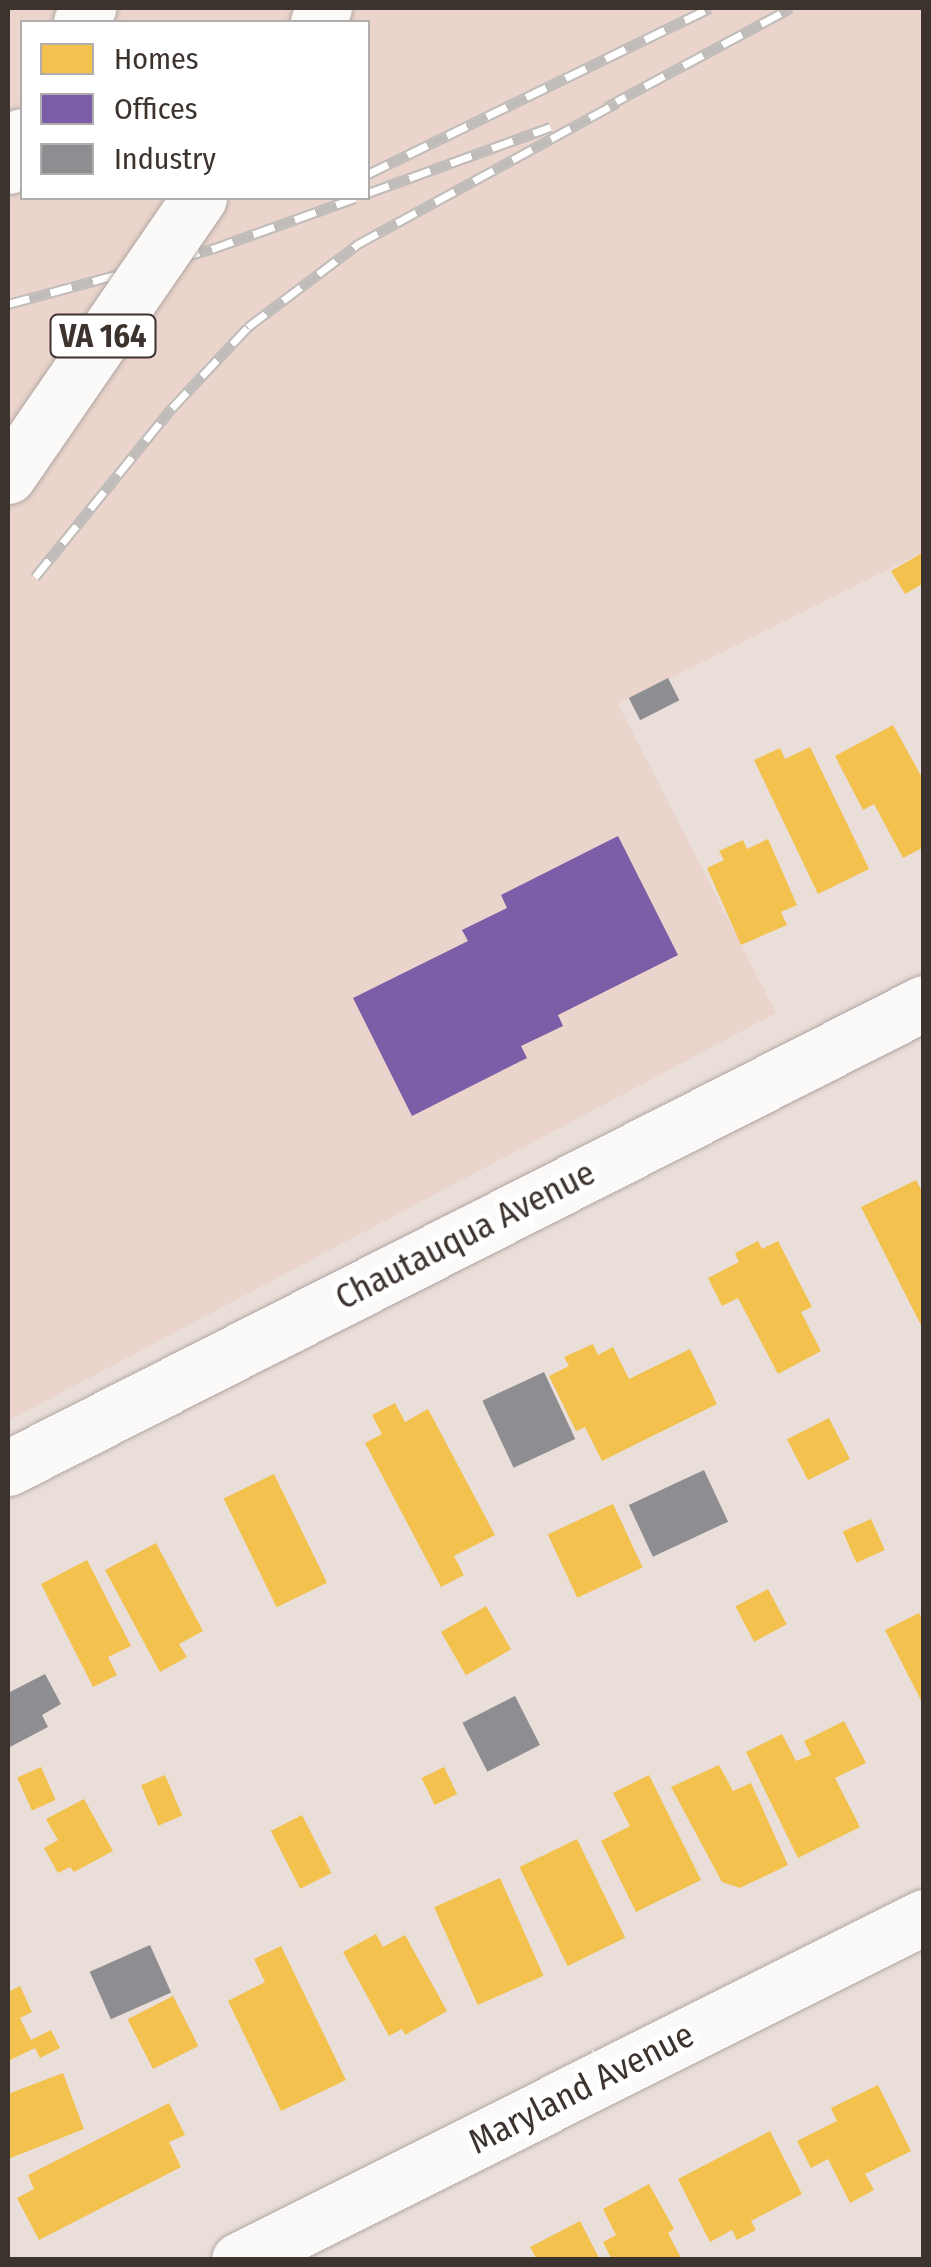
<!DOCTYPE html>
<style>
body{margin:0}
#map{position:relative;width:931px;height:2267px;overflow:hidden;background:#eaded9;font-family:"Fira Sans Condensed",sans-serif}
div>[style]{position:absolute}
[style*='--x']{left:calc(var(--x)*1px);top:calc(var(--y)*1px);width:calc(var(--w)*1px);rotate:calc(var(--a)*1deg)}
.built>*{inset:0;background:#ead4cb}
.homes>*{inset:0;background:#f2c14e;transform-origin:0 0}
.offices>*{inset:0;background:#7b5ea7}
.industry>*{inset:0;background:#8d8d92;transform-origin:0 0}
.roads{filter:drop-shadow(0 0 2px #b0a6a3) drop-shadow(0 0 2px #b0a6a3)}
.street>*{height:55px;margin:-27.5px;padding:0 27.5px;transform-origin:27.5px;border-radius:27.5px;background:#fcfaf9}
.highway>*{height:55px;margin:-27.5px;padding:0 27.5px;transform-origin:27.5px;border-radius:27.5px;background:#fcfaf9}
.rail>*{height:11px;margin-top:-5.5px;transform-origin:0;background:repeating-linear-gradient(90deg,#fff 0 22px,#bfbcba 0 44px);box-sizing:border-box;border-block:2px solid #bfbcba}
.bridges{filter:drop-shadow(0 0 2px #b0a6a3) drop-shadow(0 0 2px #b0a6a3)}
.highway-bridge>*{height:55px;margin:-27.5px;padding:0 27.5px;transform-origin:27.5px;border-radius:27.5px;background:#fcfaf9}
span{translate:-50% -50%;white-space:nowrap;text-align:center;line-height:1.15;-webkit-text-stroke:10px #fff;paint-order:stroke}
.shield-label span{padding:2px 8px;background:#fff;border:2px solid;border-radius:8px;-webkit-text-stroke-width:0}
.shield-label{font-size:32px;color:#3c332f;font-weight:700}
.street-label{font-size:35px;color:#3c332f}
.frame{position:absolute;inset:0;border:10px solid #3c332f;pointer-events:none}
.legend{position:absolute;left:20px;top:20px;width:350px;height:180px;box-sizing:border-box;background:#fff;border:2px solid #b1adac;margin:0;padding:12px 18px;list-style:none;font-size:30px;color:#3c332f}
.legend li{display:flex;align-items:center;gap:20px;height:50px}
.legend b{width:50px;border:2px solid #b1adac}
</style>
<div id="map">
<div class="built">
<div style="clip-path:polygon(evenodd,8px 8px,923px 8px,923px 552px,618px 704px,776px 1013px,8px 1421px,8px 8px,22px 22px,368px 22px,368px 198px,22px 198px,22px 22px)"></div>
</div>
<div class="homes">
<div style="clip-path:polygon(922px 553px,924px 583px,905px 594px,891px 571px)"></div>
<div style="clip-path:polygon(893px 725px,924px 781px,924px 847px,903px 858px,874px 804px,863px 810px,835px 756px)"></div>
<div style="clip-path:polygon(810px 747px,869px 869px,818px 894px,754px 760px,780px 748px,785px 759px)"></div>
<div style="clip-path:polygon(768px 839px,797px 905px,781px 912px,787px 925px,741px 945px,707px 868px,724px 860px,719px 851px,743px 840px,747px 849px)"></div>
<div style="clip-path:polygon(916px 1180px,924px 1195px,924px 1331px,861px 1207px)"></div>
<div style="clip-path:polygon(758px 1241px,762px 1249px,778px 1241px,812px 1307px,801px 1312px,821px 1351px,778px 1374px,738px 1298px,722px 1306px,708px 1278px,739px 1262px,735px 1253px)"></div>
<div style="clip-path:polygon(593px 1344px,598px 1355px,613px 1347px,629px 1379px,690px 1349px,717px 1404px,602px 1461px,585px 1427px,576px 1431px,549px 1376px,569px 1366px,564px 1357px)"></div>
<div style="clip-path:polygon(395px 1403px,405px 1422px,428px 1409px,495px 1535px,454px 1556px,464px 1575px,441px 1587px,365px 1443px,382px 1434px,372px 1415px)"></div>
<div style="left:829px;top:1418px;width:46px;height:47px;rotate:63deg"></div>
<div style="left:274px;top:1474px;width:121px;height:56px;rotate:64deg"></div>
<div style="left:613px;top:1504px;width:70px;height:72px;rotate:65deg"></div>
<div style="left:871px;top:1519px;width:34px;height:31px;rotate:66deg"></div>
<div style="clip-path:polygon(156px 1543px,203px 1631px,179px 1644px,187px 1657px,160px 1672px,105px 1570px)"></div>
<div style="clip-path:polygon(87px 1560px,131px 1646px,108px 1657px,117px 1675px,93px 1687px,41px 1584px)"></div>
<div style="left:768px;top:1589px;width:40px;height:37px;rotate:62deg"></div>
<div style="left:486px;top:1606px;width:50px;height:52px;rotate:60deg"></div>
<div style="clip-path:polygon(919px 1613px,924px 1622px,924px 1706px,885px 1630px)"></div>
<div style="clip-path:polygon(844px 1721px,866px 1763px,835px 1778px,860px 1827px,798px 1858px,746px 1752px,782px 1734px,796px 1761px,811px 1755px,804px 1741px)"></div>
<div style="clip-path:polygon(719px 1765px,733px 1791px,751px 1783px,788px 1865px,740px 1888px,722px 1882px,671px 1787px)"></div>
<div style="left:41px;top:1767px;width:36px;height:26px;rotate:66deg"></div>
<div style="left:444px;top:1767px;width:30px;height:25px;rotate:64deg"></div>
<div style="left:165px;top:1775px;width:44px;height:26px;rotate:67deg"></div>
<div style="clip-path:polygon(649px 1775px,701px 1880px,636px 1912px,601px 1841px,630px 1826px,613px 1793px)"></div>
<div style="clip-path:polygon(84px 1799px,113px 1851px,74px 1872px,70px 1867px,58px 1873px,44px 1848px,58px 1840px,46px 1819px)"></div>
<div style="left:302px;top:1815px;width:65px;height:35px;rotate:63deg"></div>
<div style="left:577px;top:1839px;width:110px;height:64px;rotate:64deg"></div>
<div style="left:500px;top:1878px;width:107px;height:72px;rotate:66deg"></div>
<div style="clip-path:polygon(376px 1934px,383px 1947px,405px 1935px,447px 2011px,405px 2035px,402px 2029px,389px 2036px,343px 1952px)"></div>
<div style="clip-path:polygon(281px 1946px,346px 2080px,281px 2111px,228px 2001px,265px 1982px,254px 1959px)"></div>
<div style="clip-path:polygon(20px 1986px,32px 2012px,20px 2018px,31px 2040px,51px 2030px,60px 2048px,40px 2058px,35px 2048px,8px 2061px,8px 1992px)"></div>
<div style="left:173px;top:1996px;width:56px;height:51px;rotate:63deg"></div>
<div style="clip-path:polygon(63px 2073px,84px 2129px,8px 2159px,8px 2094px)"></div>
<div style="clip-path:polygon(878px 2085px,911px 2151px,865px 2174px,874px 2190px,850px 2203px,828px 2159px,811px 2168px,797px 2141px,837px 2121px,831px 2108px)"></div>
<div style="clip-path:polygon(169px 2103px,185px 2135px,169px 2142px,181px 2167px,39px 2240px,17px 2198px,34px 2189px,28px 2175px)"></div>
<div style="clip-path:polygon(770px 2131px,802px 2194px,751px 2221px,756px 2230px,737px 2240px,732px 2230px,710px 2242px,678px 2179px)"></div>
<div style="clip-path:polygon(649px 2184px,674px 2229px,668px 2233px,682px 2260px,612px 2260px,603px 2242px,616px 2235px,603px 2209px)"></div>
<div style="clip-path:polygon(580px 2221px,600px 2260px,537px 2260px,530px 2247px)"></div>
</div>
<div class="offices">
<div style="clip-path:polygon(618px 836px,678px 955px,558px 1015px,563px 1026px,521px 1046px,527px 1058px,412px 1116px,353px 998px,468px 941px,462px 930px,507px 908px,501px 895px)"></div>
</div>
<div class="industry">
<div style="left:668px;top:678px;width:25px;height:44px;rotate:63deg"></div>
<div style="left:544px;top:1372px;width:74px;height:68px;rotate:65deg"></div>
<div style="left:704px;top:1470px;width:57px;height:83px;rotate:65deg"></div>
<div style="clip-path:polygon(45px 1674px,61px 1704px,42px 1715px,48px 1727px,8px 1748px,8px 1693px)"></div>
<div style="left:515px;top:1696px;width:55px;height:59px;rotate:63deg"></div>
<div style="left:150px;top:1945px;width:52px;height:66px;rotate:66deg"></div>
</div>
<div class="roads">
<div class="street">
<div style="--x:8;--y:1468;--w:1027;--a:-26.91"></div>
<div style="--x:239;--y:2260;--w:766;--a:-26.6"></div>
</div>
<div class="highway">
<div style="--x:81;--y:22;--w:16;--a:-63"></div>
<div style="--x:318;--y:22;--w:15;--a:-67"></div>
<div style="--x:8;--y:166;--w:33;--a:-65"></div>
</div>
</div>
<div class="rail">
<div style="--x:606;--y:107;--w:210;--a:-28.2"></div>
<div style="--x:368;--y:174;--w:380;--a:-25.9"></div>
<div style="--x:368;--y:193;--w:194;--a:-19.9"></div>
<div style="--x:8;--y:304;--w:211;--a:-15.1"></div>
<div style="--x:212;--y:249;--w:152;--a:-19.6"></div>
<div style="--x:35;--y:577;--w:218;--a:-51"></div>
<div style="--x:172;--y:408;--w:111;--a:-46.8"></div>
<div style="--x:248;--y:327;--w:138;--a:-37"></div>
<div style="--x:358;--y:244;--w:295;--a:-28.6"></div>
</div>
<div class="bridges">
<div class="highway-bridge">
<div style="--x:8;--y:476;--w:337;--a:-55.5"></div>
</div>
</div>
<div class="shield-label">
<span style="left:103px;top:336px">VA 164</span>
</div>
<div class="street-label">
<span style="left:465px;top:1235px;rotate:-27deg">Chautauqua Avenue</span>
<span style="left:581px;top:2088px;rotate:-27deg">Maryland Avenue</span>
</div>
<div class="frame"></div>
<ul class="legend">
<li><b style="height:28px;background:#f2c14e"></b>Homes</li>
<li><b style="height:28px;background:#7b5ea7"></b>Offices</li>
<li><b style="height:28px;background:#8d8d92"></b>Industry</li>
</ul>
</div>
